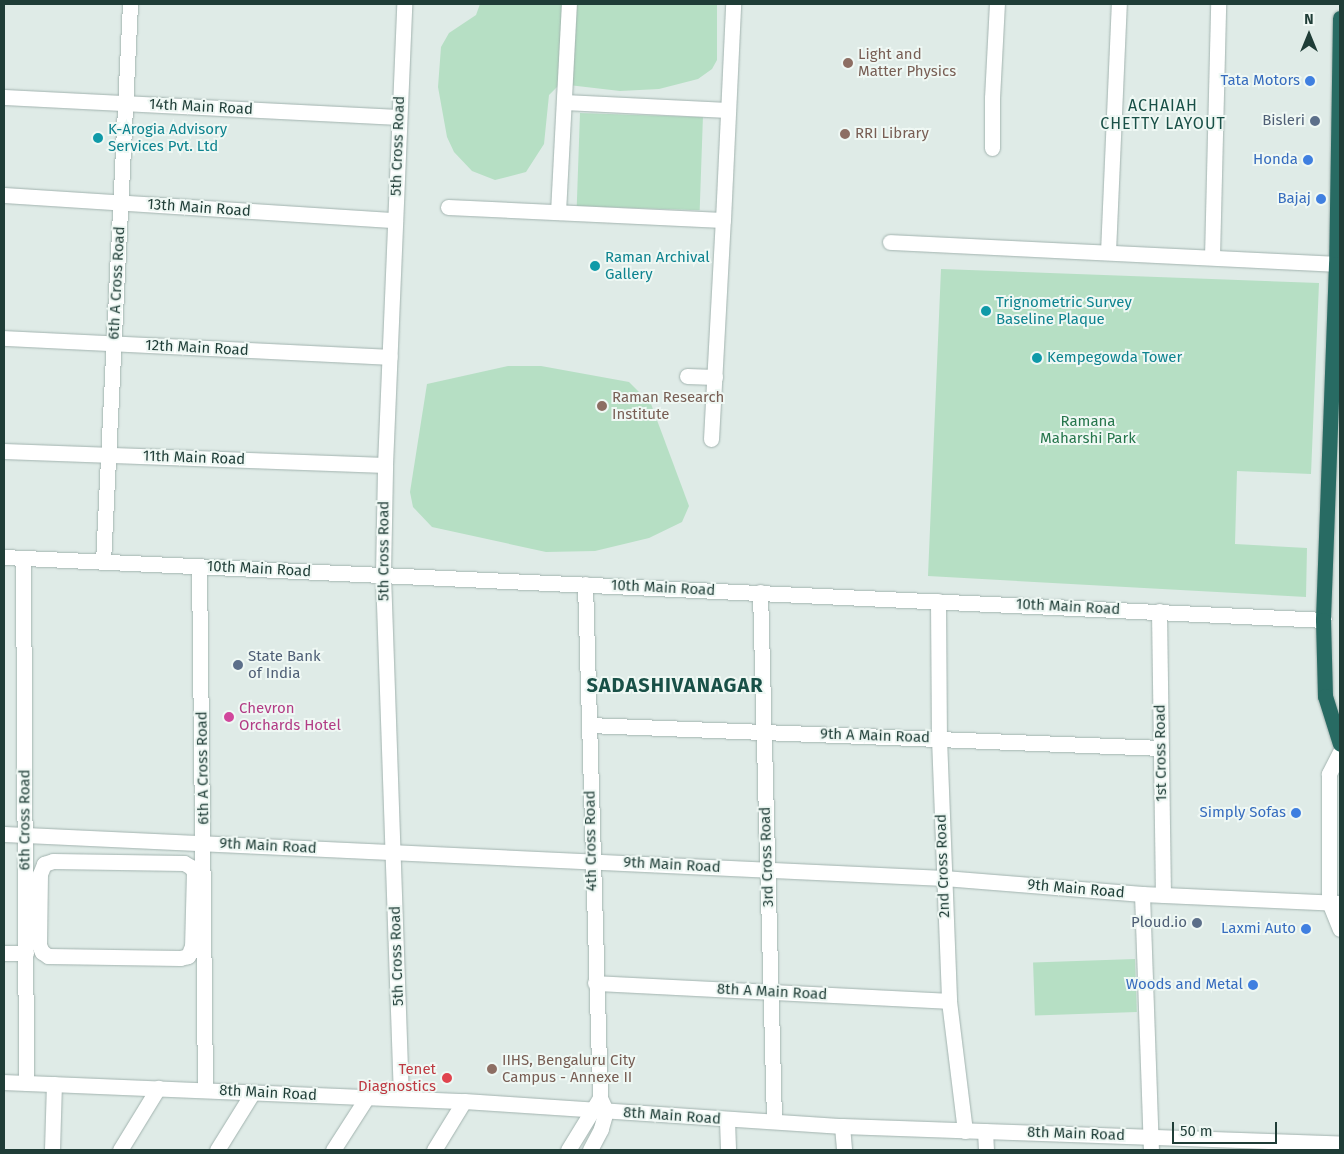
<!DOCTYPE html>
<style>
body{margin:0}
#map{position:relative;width:1344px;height:1154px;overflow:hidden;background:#dfebe7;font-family:"Fira Sans",sans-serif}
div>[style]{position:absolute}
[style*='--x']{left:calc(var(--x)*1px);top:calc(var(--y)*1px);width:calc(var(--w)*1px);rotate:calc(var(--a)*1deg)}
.green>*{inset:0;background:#b6dfc4;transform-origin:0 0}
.roads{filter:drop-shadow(0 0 1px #a2b3af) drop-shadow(0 0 1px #a2b3af)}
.minor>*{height:15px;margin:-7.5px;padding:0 7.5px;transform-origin:7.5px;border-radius:7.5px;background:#fff}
.highway>*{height:15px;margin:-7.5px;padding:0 7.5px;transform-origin:7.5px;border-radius:7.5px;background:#286b63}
.dots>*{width:14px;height:14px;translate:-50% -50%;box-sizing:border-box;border:2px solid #eff8f4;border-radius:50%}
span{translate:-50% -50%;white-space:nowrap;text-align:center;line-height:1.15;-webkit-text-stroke:4px #eff8f4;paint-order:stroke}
.education-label{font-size:15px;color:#785e54}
.left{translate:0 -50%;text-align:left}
.shop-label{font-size:15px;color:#366cbe}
.right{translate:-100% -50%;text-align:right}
.street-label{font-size:15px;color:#1f3d37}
.service-label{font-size:15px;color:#4e5e75}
.culture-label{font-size:15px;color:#0d838f}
.park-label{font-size:15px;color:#26764c}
.hotel-label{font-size:15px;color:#b23c85}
.health-label{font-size:15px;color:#be3a42}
.neighbourhood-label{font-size:16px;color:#195047;letter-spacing:1px}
.district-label{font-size:20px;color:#195047;font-weight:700;letter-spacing:1px}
.frame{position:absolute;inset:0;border:5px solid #1f3d37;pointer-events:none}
.north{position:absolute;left:1284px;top:10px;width:50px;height:50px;-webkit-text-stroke:4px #eff8f4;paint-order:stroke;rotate:0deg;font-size:14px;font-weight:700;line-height:20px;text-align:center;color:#1f3d37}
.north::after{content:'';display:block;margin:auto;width:18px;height:22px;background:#1f3d37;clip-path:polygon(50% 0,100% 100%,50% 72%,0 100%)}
.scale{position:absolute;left:1172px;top:1122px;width:105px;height:22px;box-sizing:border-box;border:2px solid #1f3d37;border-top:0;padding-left:6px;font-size:15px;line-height:18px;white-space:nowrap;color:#1f3d37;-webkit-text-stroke:4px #eff8f4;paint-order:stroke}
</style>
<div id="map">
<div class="green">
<div style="clip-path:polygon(480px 4px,717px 4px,717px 60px,712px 69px,698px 79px,659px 89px,620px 91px,560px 84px,549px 95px,544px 144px,526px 172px,495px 180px,472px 171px,454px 152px,447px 137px,438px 87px,441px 47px,449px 33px,476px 15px)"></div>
<div style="left:580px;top:113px;width:123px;height:93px;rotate:2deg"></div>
<div style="clip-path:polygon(941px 269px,1319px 283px,1311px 474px,1237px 471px,1235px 544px,1307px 548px,1306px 597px,928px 576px)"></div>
<div style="clip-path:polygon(508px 366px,541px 366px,629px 382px,651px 404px,689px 506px,682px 522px,649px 538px,595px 551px,546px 552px,432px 527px,413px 507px,410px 492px,427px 384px)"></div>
<div style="left:1135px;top:959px;width:53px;height:102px;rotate:88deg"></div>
</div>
<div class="roads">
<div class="minor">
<div style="--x:4;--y:97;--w:395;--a:2.9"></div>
<div style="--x:564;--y:102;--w:164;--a:2.8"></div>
<div style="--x:992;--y:148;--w:50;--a:-90"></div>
<div style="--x:992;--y:98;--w:94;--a:-87"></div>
<div style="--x:4;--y:195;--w:392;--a:3.7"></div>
<div style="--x:448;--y:207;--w:275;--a:2.7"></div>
<div style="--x:723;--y:220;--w:216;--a:-87.3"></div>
<div style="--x:558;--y:212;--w:208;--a:-87"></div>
<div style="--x:890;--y:242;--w:447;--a:2.8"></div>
<div style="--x:1108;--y:252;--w:248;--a:-87.5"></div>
<div style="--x:1212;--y:257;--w:253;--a:-88.6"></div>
<div style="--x:4;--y:338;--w:386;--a:2.8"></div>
<div style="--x:687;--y:376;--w:28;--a:2"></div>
<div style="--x:711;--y:439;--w:219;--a:-86.9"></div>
<div style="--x:4;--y:451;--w:381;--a:2.1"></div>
<div style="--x:4;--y:557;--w:1321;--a:2.73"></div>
<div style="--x:23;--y:558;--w:525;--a:89.67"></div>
<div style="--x:103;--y:562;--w:559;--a:-87.23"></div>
<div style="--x:199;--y:566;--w:524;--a:89.34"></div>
<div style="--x:585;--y:584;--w:514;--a:88.33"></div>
<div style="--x:760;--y:592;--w:529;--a:88.48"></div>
<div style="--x:938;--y:601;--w:137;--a:89.6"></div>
<div style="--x:939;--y:738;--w:263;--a:87.8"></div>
<div style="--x:949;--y:1001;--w:131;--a:83"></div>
<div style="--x:1159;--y:611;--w:284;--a:89.2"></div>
<div style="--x:589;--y:725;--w:572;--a:2.3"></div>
<div style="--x:1340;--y:752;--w:25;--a:117"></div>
<div style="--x:1329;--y:774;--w:128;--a:90"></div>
<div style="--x:1329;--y:902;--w:29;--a:68"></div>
<div style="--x:4;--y:834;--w:941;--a:2.68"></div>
<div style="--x:944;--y:878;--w:199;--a:4.6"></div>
<div style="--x:1142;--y:894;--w:198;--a:2.6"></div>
<div style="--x:53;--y:861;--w:131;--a:0.9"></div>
<div style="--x:184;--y:863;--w:8;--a:30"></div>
<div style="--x:191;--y:867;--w:6;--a:59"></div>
<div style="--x:194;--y:872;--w:74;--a:91.5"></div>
<div style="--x:192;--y:946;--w:11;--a:112"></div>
<div style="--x:188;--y:956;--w:8;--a:166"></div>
<div style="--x:180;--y:958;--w:132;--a:-179.1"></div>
<div style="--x:48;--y:956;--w:7;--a:-146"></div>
<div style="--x:42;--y:952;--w:8;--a:-113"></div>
<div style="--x:39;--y:945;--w:71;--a:-89.2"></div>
<div style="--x:40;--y:874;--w:11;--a:-68"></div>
<div style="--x:44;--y:864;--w:9;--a:-18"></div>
<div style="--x:1142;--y:894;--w:256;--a:88"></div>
<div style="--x:4;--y:953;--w:22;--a:0"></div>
<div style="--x:595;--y:983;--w:354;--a:2.9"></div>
<div style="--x:4;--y:1082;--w:460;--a:2.4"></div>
<div style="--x:464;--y:1101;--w:379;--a:3.8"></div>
<div style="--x:842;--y:1126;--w:498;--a:2"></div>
<div style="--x:401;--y:1098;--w:524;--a:-91.97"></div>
<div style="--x:383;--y:574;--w:109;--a:-88.9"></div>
<div style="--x:385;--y:465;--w:461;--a:-87.6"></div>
<div style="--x:727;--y:1120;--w:30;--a:88"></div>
<div style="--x:842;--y:1126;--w:24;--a:85"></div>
<div style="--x:985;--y:1131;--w:19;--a:87"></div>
<div style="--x:52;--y:1150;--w:66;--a:-88.3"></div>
<div style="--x:120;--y:1150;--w:73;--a:-58.5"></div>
<div style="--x:217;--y:1150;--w:68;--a:-58.2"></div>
<div style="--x:333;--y:1150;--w:63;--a:-57.3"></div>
<div style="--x:434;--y:1150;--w:57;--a:-58.5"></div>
<div style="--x:568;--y:1150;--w:61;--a:-58.4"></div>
<div style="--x:600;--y:1098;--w:14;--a:65"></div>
<div style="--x:606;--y:1111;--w:19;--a:106"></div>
<div style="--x:601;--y:1129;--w:24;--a:118"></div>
</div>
<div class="highway">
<div style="--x:1340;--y:18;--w:246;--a:90.9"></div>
<div style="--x:1336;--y:264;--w:356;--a:92.1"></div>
<div style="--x:1323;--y:620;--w:76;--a:88.5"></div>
<div style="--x:1325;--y:696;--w:50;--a:72.6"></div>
</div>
</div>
<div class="dots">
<div style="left:848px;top:63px;background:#8d6e63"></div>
<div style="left:1310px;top:81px;background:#3f7fe0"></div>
<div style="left:1315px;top:121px;background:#5c6f8a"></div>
<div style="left:845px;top:134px;background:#8d6e63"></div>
<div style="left:98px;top:138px;background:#0f9aa8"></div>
<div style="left:1308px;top:160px;background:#3f7fe0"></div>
<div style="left:1321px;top:199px;background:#3f7fe0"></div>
<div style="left:595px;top:266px;background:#0f9aa8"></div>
<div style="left:986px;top:311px;background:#0f9aa8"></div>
<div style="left:1037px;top:358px;background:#0f9aa8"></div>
<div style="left:602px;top:406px;background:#8d6e63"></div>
<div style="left:238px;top:665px;background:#5c6f8a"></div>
<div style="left:229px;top:717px;background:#d1479c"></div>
<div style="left:1296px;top:813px;background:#3f7fe0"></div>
<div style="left:1197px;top:923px;background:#5c6f8a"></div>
<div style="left:1306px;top:929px;background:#3f7fe0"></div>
<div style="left:1253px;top:985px;background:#3f7fe0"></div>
<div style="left:492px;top:1069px;background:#8d6e63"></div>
<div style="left:447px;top:1078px;background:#e0444e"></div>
</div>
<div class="education-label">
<span class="left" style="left:858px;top:63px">Light and<br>Matter Physics</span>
<span class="left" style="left:855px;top:134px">RRI Library</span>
<span class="left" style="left:612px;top:406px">Raman Research<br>Institute</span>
<span class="left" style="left:502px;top:1069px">IIHS, Bengaluru City<br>Campus - Annexe II</span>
</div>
<div class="shop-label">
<span class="right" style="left:1300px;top:81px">Tata Motors</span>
<span class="right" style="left:1298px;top:160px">Honda</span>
<span class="right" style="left:1311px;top:199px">Bajaj</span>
<span class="right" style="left:1286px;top:813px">Simply Sofas</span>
<span class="right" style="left:1296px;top:929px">Laxmi Auto</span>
<span class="right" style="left:1243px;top:985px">Woods and Metal</span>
</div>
<div class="street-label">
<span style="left:201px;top:107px;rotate:3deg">14th Main Road</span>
<span style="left:398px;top:146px;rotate:-88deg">5th Cross Road</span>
<span style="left:199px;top:208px;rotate:4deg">13th Main Road</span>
<span style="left:117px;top:283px;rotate:-87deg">6th A Cross Road</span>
<span style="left:197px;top:348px;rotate:3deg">12th Main Road</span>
<span style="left:194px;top:458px;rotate:2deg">11th Main Road</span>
<span style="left:384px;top:551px;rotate:-90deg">5th Cross Road</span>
<span style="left:259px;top:569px;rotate:3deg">10th Main Road</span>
<span style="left:663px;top:588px;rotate:3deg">10th Main Road</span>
<span style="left:1068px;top:607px;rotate:3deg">10th Main Road</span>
<span style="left:875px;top:736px;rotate:2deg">9th A Main Road</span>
<span style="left:1161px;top:753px;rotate:-91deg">1st Cross Road</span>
<span style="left:203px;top:768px;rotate:-91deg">6th A Cross Road</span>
<span style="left:25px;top:820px;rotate:-90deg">6th Cross Road</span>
<span style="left:591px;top:841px;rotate:-91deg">4th Cross Road</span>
<span style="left:268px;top:846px;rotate:3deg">9th Main Road</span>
<span style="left:767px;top:857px;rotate:-92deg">3rd Cross Road</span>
<span style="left:672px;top:865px;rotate:3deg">9th Main Road</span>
<span style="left:943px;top:866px;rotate:-92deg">2nd Cross Road</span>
<span style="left:1076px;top:889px;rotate:5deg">9th Main Road</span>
<span style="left:397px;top:956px;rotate:-92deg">5th Cross Road</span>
<span style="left:772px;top:992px;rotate:3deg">8th A Main Road</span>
<span style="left:268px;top:1093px;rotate:3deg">8th Main Road</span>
<span style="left:672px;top:1116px;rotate:4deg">8th Main Road</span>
<span style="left:1076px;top:1134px;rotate:2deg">8th Main Road</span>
</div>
<div class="service-label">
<span class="right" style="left:1305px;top:121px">Bisleri</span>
<span class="left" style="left:248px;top:665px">State Bank<br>of India</span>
<span class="right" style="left:1187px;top:923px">Ploud.io</span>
</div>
<div class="culture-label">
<span class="left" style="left:108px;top:138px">K-Arogia Advisory<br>Services Pvt. Ltd</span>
<span class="left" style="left:605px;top:266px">Raman Archival<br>Gallery</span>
<span class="left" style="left:996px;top:311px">Trignometric Survey<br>Baseline Plaque</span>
<span class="left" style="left:1047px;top:358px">Kempegowda Tower</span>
</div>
<div class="park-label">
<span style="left:1088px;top:430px">Ramana<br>Maharshi Park</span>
</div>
<div class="hotel-label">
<span class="left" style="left:239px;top:717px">Chevron<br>Orchards Hotel</span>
</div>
<div class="health-label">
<span class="right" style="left:436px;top:1078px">Tenet<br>Diagnostics</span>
</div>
<div class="neighbourhood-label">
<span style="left:1163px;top:115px">ACHAIAH<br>CHETTY LAYOUT</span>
</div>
<div class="district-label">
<span style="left:675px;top:685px">SADASHIVANAGAR</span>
</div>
<div class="frame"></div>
<div class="north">N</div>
<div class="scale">50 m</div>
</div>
